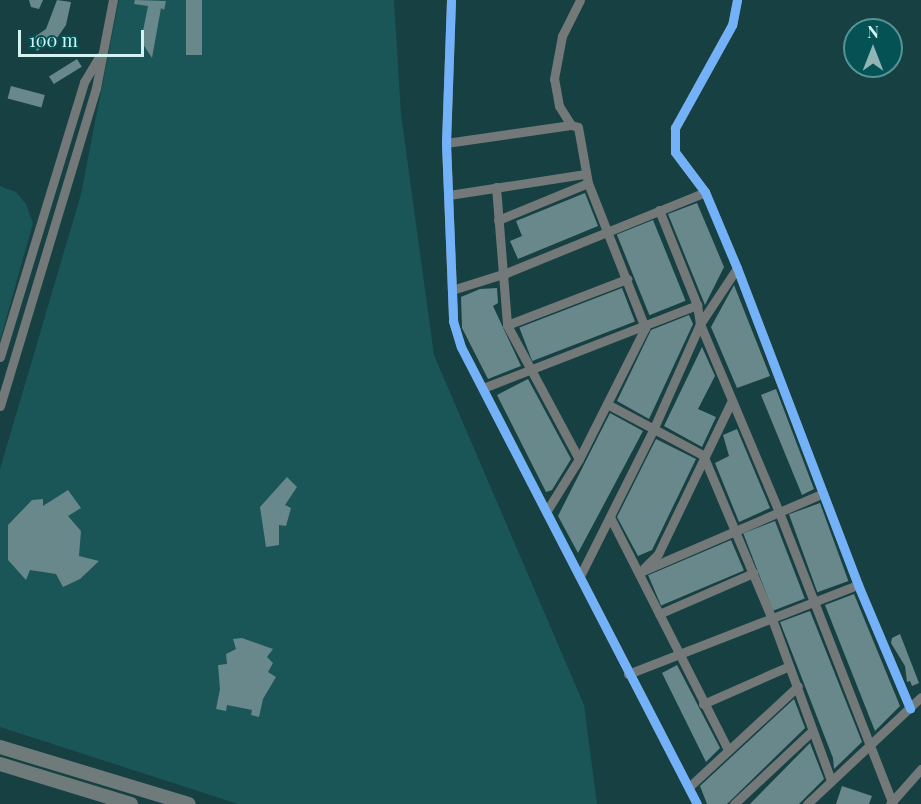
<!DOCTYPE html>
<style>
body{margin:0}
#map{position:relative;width:921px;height:804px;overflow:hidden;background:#164042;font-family:"Playfair Display",serif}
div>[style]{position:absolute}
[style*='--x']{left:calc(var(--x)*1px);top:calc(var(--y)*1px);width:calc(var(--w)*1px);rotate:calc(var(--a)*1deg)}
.built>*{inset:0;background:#1a5557}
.building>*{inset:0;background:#69888c;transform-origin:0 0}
.street>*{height:9px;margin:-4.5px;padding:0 4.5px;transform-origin:4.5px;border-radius:4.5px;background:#737879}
.secondary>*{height:14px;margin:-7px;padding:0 7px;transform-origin:7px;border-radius:7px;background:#6f7a7b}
.cycleway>*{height:9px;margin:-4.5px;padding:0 4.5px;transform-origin:4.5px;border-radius:4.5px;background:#73b2f8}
span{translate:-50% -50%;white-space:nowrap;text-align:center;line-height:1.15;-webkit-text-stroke:6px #045254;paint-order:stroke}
.north{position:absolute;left:843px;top:18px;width:60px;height:60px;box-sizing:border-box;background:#045254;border:2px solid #579294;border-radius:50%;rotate:0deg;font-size:16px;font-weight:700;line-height:24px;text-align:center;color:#d3f3f3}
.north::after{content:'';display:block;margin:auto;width:21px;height:27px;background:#91b4b5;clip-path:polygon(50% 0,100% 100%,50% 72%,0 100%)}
.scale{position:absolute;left:18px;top:30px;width:126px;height:27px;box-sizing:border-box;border:3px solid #d3f3f3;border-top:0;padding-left:8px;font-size:18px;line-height:21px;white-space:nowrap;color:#d3f3f3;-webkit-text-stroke:4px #045254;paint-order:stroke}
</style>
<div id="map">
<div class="built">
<div style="clip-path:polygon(119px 0,394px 0,401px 114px,434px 355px,584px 705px,597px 804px,238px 804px,0 727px,0 469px,81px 194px)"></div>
<div style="clip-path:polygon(0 186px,16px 192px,26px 204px,33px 223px,0 341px)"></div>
</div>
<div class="building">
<div style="clip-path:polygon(29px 0,43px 0,39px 9px,31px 7px)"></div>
<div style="clip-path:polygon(57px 0,71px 2px,66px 25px,57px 38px,37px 51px,30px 40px,46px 29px)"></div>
<div style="clip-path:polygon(135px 0,166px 1px,164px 10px,161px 8px,152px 58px,141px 41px,148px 6px,134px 4px)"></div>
<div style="left:186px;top:0;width:16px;height:55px"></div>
<div style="left:77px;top:59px;width:9px;height:33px;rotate:58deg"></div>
<div style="left:11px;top:86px;width:35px;height:13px;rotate:15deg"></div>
<div style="clip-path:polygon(585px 193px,598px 226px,518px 259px,510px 241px,522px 236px,516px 221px)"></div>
<div style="clip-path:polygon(697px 203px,724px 267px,705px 305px,668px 214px)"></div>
<div style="left:653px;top:220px;width:87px;height:39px;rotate:68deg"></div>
<div style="clip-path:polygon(734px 285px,770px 376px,737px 388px,711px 327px)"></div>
<div style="clip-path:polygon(497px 288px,498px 303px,493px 306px,521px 366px,488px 379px,462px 328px,461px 297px,480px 289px)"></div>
<div style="left:622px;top:288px;width:36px;height:110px;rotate:69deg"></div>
<div style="clip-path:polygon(689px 315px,693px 324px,649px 419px,617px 401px,651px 330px)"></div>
<div style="clip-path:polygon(702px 347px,715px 376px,698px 409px,716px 417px,702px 447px,664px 426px)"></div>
<div style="clip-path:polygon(528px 379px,571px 459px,552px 490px,546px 492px,497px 395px)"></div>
<div style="clip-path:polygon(776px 389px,814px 489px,802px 495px,761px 395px)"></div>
<div style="clip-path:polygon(610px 413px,643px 431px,578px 553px,558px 516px)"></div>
<div style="clip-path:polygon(737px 429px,770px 508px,739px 522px,715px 463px,729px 456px,723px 435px)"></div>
<div style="clip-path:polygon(656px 439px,696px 459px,652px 550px,638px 556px,617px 517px)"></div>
<div style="clip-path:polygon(287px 477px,297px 487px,285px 505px,291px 508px,286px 526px,279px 525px,279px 545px,266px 547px,260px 507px)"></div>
<div style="clip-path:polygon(68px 490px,81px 508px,68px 516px,81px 531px,79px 556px,99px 561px,80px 579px,63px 587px,56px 574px,30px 570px,26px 580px,8px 560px,8px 525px,32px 500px,43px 499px,43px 506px)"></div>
<div style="left:820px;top:503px;width:83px;height:33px;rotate:70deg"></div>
<div style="left:775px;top:521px;width:83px;height:34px;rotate:69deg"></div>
<div style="left:731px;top:540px;width:33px;height:90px;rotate:67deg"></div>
<div style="clip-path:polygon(854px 594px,900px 706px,875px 731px,825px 605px)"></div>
<div style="clip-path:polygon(810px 611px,862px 742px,834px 769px,833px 758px,780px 622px)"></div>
<div style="clip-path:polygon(900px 634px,919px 683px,912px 686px,910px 681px,907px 682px,905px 666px,891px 643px,892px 638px)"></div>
<div style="clip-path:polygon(242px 638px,273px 649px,267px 657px,273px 663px,268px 672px,276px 677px,263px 699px,259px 717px,251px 715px,252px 710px,227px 705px,226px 711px,216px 709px,220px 689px,218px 665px,227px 664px,226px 654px,236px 649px,233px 639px)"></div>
<div style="clip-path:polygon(677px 665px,720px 748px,706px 762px,662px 673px)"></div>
<div style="clip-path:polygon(794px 699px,805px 728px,727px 804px,707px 804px,700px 786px)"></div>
<div style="clip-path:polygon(810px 743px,824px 779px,799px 804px,750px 804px)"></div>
<div style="clip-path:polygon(842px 786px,872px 796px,869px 804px,836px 804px)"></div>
</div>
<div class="street">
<div style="--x:451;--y:0;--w:143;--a:92"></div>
<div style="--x:446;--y:143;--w:178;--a:87.7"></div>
<div style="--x:453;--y:321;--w:27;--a:73"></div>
<div style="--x:461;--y:347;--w:514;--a:62.69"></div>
<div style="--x:737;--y:0;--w:25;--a:101"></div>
<div style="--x:732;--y:25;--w:118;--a:119"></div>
<div style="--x:675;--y:128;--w:24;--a:90"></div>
<div style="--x:675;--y:152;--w:50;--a:53.1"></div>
<div style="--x:705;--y:192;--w:82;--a:67.2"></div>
<div style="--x:737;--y:268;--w:339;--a:69.1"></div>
<div style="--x:858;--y:585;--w:134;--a:67.1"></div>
<div style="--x:571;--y:125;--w:22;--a:-122"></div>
<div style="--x:559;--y:106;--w:27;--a:-100"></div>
<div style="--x:554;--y:79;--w:44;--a:-79.5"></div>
<div style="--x:562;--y:36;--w:40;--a:-63.4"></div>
<div style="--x:446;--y:143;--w:126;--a:-8.2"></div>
<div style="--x:571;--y:125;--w:7;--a:16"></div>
<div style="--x:578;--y:127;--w:57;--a:79.9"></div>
<div style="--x:588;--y:183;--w:156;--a:68.5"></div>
<div style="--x:645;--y:328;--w:147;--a:116.7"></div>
<div style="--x:579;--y:459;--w:62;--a:121.9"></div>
<div style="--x:496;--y:187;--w:138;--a:85.4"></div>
<div style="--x:507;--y:325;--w:152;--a:61.8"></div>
<div style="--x:449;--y:195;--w:138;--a:-8.8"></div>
<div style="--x:659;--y:210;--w:102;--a:68.2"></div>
<div style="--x:697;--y:305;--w:19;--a:81"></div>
<div style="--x:700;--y:324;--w:204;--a:67.2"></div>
<div style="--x:779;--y:512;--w:313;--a:68.7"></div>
<div style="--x:498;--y:220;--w:97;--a:-22.3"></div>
<div style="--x:452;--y:290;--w:57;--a:-17.5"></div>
<div style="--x:506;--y:273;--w:215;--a:-22.1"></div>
<div style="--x:507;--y:325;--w:129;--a:-21"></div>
<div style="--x:0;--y:357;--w:288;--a:-73"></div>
<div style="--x:84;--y:82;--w:29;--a:-59"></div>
<div style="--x:483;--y:388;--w:230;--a:-21.2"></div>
<div style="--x:607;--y:404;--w:109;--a:28"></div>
<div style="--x:703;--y:455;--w:178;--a:67.2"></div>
<div style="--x:772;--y:619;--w:171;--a:69.9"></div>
<div style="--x:0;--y:406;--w:332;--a:-73.2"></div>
<div style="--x:96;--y:88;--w:90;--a:-79.1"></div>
<div style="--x:610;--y:517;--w:261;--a:63.1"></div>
<div style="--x:644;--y:568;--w:20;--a:-45"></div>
<div style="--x:658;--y:554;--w:169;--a:-64.3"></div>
<div style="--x:640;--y:572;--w:199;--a:-23.3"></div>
<div style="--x:580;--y:576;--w:163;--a:-63.4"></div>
<div style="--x:653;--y:430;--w:116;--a:-66.1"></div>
<div style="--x:700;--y:324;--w:67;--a:-56.5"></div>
<div style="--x:659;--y:614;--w:103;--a:-23.6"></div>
<div style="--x:628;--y:674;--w:247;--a:-21.2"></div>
<div style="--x:703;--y:704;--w:94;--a:-23.8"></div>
<div style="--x:690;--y:786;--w:147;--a:-42.8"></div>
<div style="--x:734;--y:804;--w:107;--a:-43.1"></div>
<div style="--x:807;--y:804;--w:156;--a:-43.2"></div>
<div style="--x:890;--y:804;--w:47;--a:-48.5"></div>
</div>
<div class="secondary">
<div style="--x:0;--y:747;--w:197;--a:16.8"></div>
<div style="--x:0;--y:764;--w:137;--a:17"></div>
</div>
<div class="cycleway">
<div style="--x:451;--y:0;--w:143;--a:92"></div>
<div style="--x:446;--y:143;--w:178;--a:87.7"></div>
<div style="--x:453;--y:321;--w:27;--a:73"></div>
<div style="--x:461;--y:347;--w:514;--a:62.69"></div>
<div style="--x:737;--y:0;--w:25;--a:101"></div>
<div style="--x:732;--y:25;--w:118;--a:119"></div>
<div style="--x:675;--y:128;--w:24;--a:90"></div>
<div style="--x:675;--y:152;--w:50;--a:53.1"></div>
<div style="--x:705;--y:192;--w:82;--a:67.2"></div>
<div style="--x:737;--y:268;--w:339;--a:69.1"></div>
<div style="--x:858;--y:585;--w:134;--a:67.1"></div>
</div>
<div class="north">N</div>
<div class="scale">100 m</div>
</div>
